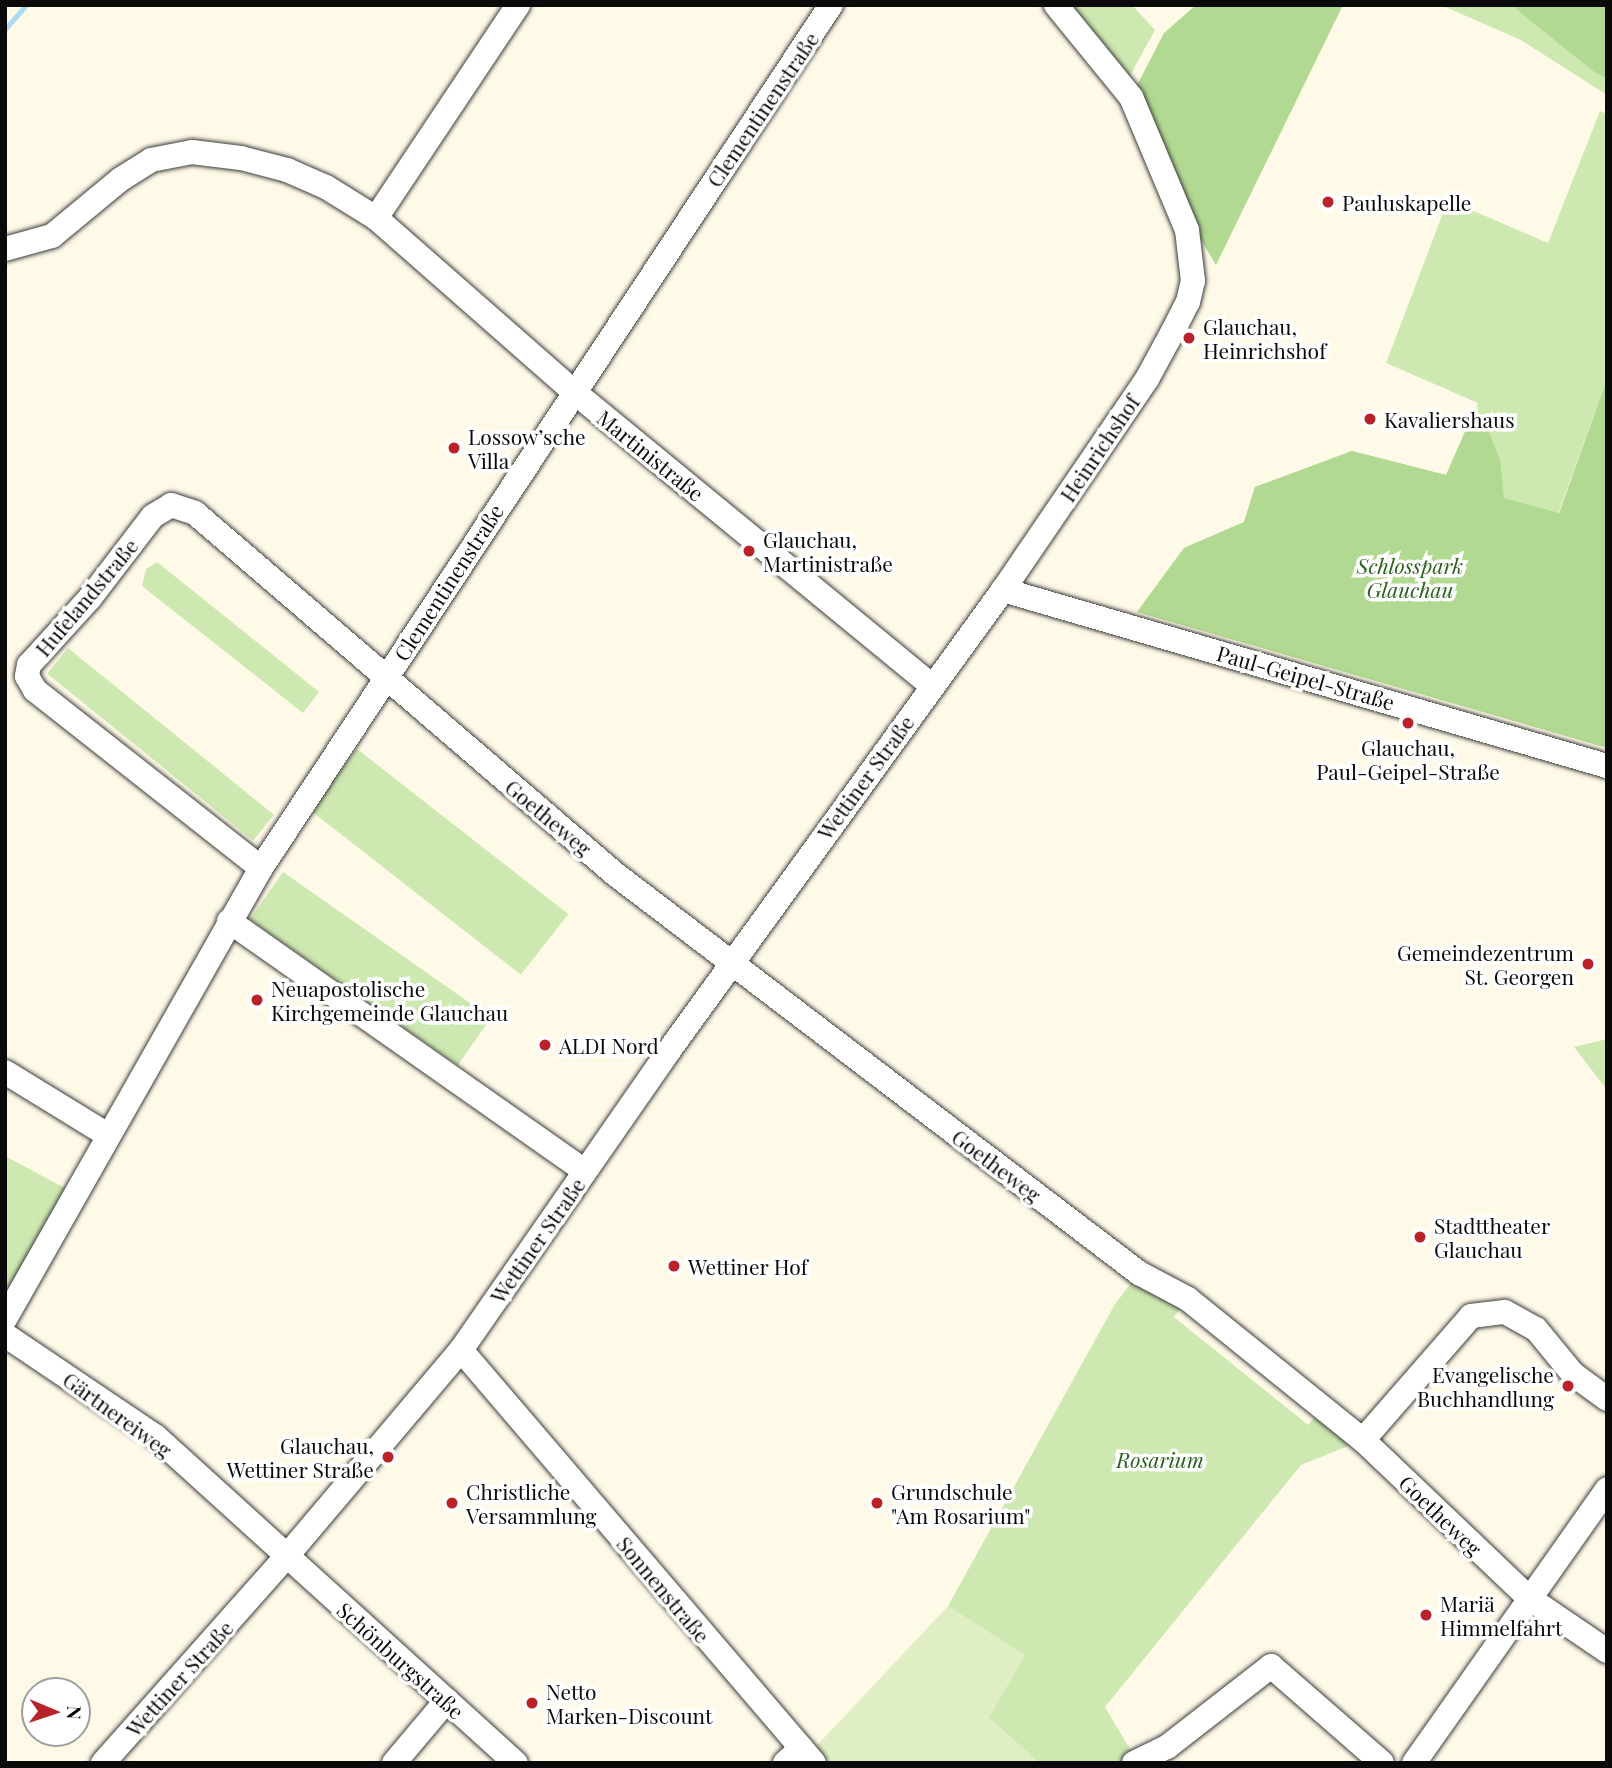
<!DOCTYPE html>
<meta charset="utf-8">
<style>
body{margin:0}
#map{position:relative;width:1612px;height:1768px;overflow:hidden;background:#fffae7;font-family:"Playfair Display",serif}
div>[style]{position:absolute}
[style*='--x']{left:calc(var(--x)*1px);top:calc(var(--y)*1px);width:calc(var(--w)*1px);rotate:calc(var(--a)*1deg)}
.green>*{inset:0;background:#cee8b1;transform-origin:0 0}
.forest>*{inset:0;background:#b2d991}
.pitch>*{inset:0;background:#e0efc3}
.stream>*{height:5px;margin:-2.5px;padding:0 2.5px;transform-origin:2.5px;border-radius:2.5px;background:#abdbf6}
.roads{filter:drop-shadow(0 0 2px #3d3d3d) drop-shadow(0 0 2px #3d3d3d)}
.minor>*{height:24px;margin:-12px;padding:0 12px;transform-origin:12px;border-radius:12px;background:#fff}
.dots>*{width:19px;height:19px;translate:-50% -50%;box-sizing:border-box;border:4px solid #fff;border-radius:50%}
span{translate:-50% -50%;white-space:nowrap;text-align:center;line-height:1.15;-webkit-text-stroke:7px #fff;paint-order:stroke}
.street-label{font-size:21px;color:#0a0a0a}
.poi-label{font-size:21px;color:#0a0a0a}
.left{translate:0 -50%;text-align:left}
.right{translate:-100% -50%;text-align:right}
.park-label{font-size:21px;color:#2a611b;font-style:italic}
.frame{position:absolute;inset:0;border:7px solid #0a0a0a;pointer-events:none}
.north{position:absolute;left:21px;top:1677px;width:70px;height:70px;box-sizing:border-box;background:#fff;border:2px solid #9d9d9d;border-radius:50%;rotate:92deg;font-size:19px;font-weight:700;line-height:28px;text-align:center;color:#0a0a0a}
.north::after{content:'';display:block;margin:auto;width:24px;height:32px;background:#ba222a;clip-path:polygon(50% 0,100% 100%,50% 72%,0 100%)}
</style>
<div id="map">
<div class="green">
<div style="clip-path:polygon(1062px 5px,1132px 5px,1155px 30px,1123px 88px)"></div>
<div style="clip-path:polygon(1441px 5px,1511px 5px,1607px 79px,1607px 95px,1521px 40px)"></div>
<div style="clip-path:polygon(1600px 111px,1607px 114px,1607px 379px,1486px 711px,1137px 612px,1184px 548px,1244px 522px,1255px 487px,1352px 451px,1446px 475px,1478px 403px,1386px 363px,1448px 200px,1548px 243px)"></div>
<div style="clip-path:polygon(157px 562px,319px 692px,303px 713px,142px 586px,146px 569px)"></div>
<div style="left:68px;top:648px;width:265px;height:33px;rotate:39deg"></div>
<div style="left:357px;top:749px;width:268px;height:77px;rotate:38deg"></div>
<div style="left:283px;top:872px;width:254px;height:58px;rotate:35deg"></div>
<div style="clip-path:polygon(1607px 1039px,1607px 1090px,1574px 1047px)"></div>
<div style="clip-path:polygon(5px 1156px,74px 1193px,5px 1319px)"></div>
<div style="clip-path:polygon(1139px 1273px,1188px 1299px,1174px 1317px,1308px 1425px,1323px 1408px,1363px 1440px,1301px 1465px,1105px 1707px,1137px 1761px,1039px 1763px,989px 1718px,948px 1606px,1115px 1304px)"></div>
</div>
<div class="forest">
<div style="clip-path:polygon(1196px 5px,1343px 5px,1216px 265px,1169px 187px,1131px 97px,1164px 33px)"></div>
<div style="clip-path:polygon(1511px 5px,1607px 5px,1607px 79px,1593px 71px)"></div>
<div style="clip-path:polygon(1607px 379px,1607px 748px,1137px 612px,1184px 548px,1244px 522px,1255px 487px,1352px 451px,1446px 475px,1471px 418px,1487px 428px,1500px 459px,1504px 498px,1559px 513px)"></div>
</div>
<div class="pitch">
<div style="clip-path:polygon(948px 1606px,1025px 1655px,989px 1718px,1039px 1763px,814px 1763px,808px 1755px)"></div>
</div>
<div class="stream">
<div style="--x:5;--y:29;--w:32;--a:-49"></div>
</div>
<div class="roads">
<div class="minor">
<div style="--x:376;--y:218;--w:256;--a:-56.3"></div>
<div style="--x:5;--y:249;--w:49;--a:-15.5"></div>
<div style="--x:52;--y:236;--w:89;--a:-39.6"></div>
<div style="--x:121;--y:179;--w:36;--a:-32"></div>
<div style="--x:151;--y:160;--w:42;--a:-11"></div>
<div style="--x:192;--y:152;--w:49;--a:7"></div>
<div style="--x:241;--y:158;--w:48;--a:14.6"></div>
<div style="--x:287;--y:170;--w:43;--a:23.6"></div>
<div style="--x:326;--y:187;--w:59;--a:31.8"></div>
<div style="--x:376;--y:218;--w:262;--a:41.3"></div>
<div style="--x:573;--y:391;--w:463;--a:39.4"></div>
<div style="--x:1003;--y:590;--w:629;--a:16.25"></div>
<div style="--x:261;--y:868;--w:288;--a:-141.8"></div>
<div style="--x:35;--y:690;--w:16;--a:-120"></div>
<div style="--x:27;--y:676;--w:11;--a:-80"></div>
<div style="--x:29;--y:665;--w:91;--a:-47.7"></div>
<div style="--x:90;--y:598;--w:103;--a:-52.5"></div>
<div style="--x:153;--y:516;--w:21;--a:-31"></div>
<div style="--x:171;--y:505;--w:25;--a:18"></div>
<div style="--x:195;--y:513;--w:554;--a:40.68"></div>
<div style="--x:615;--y:874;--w:659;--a:37.29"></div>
<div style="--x:1139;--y:1273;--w:55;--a:28"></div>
<div style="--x:1188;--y:1299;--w:225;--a:38.9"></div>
<div style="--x:1363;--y:1440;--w:229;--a:43.6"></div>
<div style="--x:1529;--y:1598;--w:94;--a:34.2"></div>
<div style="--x:229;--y:921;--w:435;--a:35.1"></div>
<div style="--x:5;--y:1072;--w:119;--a:31.5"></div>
<div style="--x:5;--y:1319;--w:519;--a:-60.42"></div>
<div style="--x:261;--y:868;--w:1034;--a:-56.56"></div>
<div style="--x:5;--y:1335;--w:181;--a:34"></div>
<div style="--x:155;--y:1436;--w:487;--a:42.2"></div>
<div style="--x:461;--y:1350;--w:543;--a:49.48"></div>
<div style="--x:1363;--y:1440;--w:164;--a:-48.9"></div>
<div style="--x:1471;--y:1316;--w:34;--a:-7"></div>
<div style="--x:1505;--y:1312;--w:35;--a:29"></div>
<div style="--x:1536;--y:1329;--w:58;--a:50.6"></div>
<div style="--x:1573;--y:1374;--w:42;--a:36.3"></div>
<div style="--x:103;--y:1763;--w:276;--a:-48.4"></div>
<div style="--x:286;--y:1557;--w:271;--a:-49.8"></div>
<div style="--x:461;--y:1350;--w:363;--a:-55.2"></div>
<div style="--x:668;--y:1052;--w:571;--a:-54.05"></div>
<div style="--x:1003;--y:590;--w:255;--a:-55.7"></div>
<div style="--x:1147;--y:379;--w:50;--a:-61.4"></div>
<div style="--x:1171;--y:335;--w:37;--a:-63"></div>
<div style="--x:1188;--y:302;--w:22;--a:-77"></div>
<div style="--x:1193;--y:281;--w:51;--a:-96.7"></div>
<div style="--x:1187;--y:230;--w:144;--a:-112.8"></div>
<div style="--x:1131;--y:97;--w:119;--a:-129.2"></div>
<div style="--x:394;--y:1763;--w:82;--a:-49.9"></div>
<div style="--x:785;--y:1763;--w:22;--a:-43"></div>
<div style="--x:1134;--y:1763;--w:37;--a:-26"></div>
<div style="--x:1167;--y:1747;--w:132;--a:-37.9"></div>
<div style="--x:1271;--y:1666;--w:147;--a:41.1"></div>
<div style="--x:1414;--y:1763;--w:335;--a:-54.8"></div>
</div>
</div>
<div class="dots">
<div style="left:1328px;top:202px;background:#ba222a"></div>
<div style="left:1189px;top:338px;background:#ba222a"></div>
<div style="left:1370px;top:419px;background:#ba222a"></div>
<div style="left:454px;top:448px;background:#ba222a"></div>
<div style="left:749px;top:551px;background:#ba222a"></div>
<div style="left:1408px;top:723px;background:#ba222a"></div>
<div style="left:1588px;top:964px;background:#ba222a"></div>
<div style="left:257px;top:1000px;background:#ba222a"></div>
<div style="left:545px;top:1045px;background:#ba222a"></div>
<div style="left:1420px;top:1237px;background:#ba222a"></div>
<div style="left:674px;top:1266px;background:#ba222a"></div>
<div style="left:1568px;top:1386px;background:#ba222a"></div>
<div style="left:388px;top:1457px;background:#ba222a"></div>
<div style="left:452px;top:1503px;background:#ba222a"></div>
<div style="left:877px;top:1503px;background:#ba222a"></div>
<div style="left:1426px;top:1615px;background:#ba222a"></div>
<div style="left:532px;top:1703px;background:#ba222a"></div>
</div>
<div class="street-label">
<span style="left:762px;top:109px;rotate:-56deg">Clementinenstraße</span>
<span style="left:1099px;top:448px;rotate:-56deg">Heinrichshof</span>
<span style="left:651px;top:455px;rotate:39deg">Martinistraße</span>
<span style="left:448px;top:582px;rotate:-57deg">Clementinenstraße</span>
<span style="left:86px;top:597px;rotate:-50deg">Hufelandstraße</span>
<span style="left:1306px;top:677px;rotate:16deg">Paul-Geipel-Straße</span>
<span style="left:865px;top:777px;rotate:-54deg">Wettiner Straße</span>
<span style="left:549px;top:817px;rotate:40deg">Goetheweg</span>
<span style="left:997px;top:1165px;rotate:37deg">Goetheweg</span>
<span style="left:537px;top:1240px;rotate:-55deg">Wettiner Straße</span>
<span style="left:118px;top:1414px;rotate:36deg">Gärtnereiweg</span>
<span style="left:1441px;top:1515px;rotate:44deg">Goetheweg</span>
<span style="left:664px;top:1589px;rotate:50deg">Sonnenstraße</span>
<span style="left:401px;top:1660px;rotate:42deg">Schönburgstraße</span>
<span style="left:179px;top:1678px;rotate:-48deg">Wettiner Straße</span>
</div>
<div class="poi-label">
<span class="left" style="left:1342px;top:202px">Pauluskapelle</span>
<span class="left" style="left:1203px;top:338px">Glauchau,<br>Heinrichshof</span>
<span class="left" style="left:1384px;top:419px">Kavaliershaus</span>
<span class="left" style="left:468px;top:448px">Lossow’sche<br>Villa</span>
<span class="left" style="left:763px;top:551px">Glauchau,<br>Martinistraße</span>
<span style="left:1408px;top:759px">Glauchau,<br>Paul-Geipel-Straße</span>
<span class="right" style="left:1574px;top:964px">Gemeindezentrum<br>St. Georgen</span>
<span class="left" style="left:271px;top:1000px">Neuapostolische<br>Kirchgemeinde Glauchau</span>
<span class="left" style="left:559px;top:1045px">ALDI Nord</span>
<span class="left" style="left:1434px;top:1237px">Stadttheater<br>Glauchau</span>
<span class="left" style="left:688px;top:1266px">Wettiner Hof</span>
<span class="right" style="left:1554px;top:1386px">Evangelische<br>Buchhandlung</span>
<span class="right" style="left:374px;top:1457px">Glauchau,<br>Wettiner Straße</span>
<span class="left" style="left:466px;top:1503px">Christliche<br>Versammlung</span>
<span class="left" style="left:891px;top:1503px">Grundschule<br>"Am Rosarium"</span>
<span class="left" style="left:1440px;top:1615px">Mariä<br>Himmelfahrt</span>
<span class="left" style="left:546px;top:1703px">Netto<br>Marken-Discount</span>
</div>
<div class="park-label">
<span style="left:1410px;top:577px">Schlosspark<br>Glauchau</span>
<span style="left:1160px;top:1459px">Rosarium</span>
</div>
<div class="frame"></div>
<div class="north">N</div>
</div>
